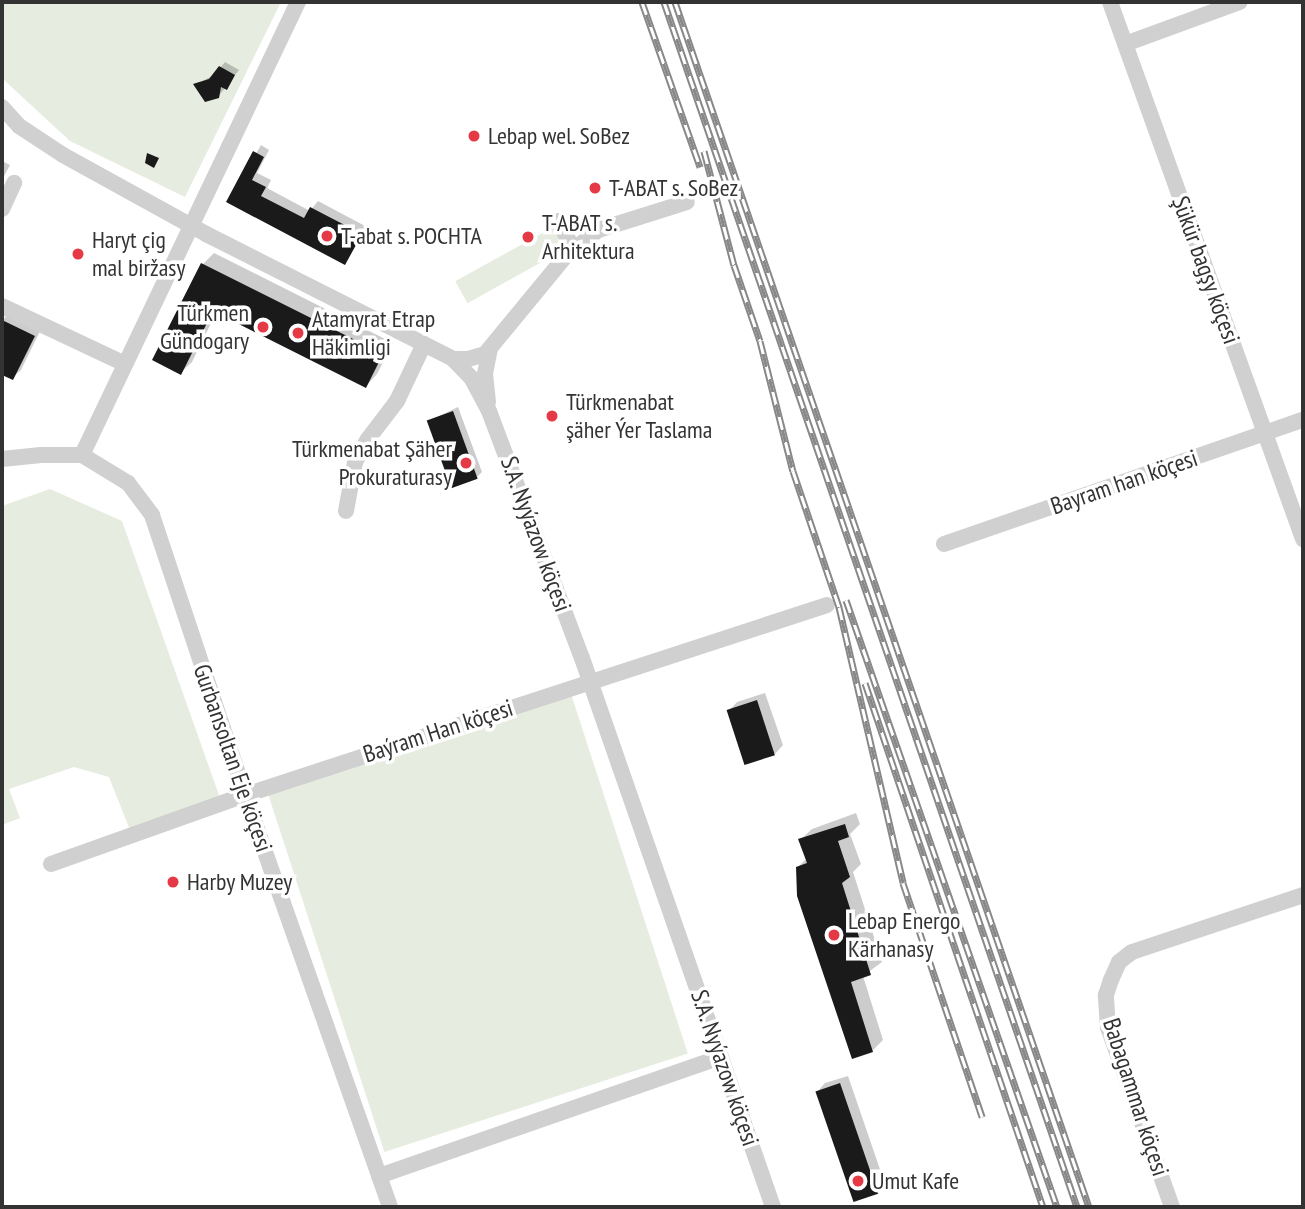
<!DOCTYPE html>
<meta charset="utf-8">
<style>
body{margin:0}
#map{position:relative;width:1305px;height:1209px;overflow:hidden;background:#fff;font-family:"PT Sans Narrow",sans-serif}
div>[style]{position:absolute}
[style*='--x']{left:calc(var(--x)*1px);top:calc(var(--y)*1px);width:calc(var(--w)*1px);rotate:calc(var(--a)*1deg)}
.green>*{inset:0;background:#e6ecdf;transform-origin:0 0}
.shadow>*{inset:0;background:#0003}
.building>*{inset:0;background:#1a1a1a;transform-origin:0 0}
.minor>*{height:16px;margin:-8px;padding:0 8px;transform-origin:8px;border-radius:8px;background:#d0d0d0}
.rail>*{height:7px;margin-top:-3.5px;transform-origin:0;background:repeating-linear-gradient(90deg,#fff 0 13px,#888 0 26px);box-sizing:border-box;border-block:2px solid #888}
.dots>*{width:19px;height:19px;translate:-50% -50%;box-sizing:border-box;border:4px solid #fff;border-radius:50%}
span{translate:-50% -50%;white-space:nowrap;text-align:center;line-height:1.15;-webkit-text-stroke:7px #fff;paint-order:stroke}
.poi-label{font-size:24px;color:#333}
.left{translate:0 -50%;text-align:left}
.right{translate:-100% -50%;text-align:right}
.street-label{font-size:24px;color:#333}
.frame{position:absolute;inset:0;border:4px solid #333;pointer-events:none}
</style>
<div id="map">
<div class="green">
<div style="clip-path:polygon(4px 2px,281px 2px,185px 197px,70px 141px,5px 81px,2px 74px)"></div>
<div style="left:555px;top:226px;width:25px;height:114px;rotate:61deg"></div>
<div style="clip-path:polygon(50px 489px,122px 521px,220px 798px,130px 830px,109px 777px,74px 767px,9px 789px,20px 818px,2px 825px,2px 506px)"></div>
<div style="left:571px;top:694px;width:378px;height:319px;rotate:72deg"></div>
</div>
<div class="shadow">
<div style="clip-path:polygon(225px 62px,239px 70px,218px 97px,195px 85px,214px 75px)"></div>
<div style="clip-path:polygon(261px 145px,269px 150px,257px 173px,271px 180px,267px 188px,310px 211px,318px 201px,367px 227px,345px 263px,228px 201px)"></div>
<div style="clip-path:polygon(2px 161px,10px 165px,2px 180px)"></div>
<div style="clip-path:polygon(214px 253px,393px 343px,377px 374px,366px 386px,217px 311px,192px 362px,180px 373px,203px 264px)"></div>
<div style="clip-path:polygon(10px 312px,42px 327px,21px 370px,12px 378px,2px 373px,2px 321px)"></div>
<div style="clip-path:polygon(458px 407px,482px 472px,477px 477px,429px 421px)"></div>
<div style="clip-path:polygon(765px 693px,783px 745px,775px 754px,729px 711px,737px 702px)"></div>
<div style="clip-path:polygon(856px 813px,860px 824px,850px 834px,861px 864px,853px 872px,882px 962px,863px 976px,883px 1040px,872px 1051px,798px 867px,807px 858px,800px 840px,812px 829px)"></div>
<div style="clip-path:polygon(848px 1076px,885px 1184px,877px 1193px,817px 1092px,825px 1083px)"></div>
</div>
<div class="building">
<div style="clip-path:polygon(219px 66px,235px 75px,227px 90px,221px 87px,219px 98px,205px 102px,193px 84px,209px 79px)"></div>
<div style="clip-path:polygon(253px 151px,264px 157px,252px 180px,266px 187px,261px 196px,304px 218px,310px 207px,362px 234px,345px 265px,226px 202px)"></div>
<div style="clip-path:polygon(147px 153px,159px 158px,154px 168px,145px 163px)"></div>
<div style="clip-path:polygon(201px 263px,383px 354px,366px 388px,213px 311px,181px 375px,152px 360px)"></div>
<div style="clip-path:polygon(2px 320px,35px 336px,13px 380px,2px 375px)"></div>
<div style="left:453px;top:411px;width:72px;height:28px;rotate:70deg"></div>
<div style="left:757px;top:700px;width:58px;height:32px;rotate:72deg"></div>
<div style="clip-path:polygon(845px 824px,849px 837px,838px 841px,850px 877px,842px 883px,871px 975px,851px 982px,873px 1052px,852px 1059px,797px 896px,796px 867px,807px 863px,798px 839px)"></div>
<div style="left:840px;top:1083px;width:117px;height:26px;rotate:71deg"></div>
</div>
<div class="minor">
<div style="--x:1110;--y:2;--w:571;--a:70.23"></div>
<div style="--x:1125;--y:44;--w:122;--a:-20.1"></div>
<div style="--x:2;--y:107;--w:25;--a:48"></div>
<div style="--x:19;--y:126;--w:53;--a:33.4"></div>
<div style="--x:63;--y:155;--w:163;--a:28.9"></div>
<div style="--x:206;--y:234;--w:277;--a:26.8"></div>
<div style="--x:453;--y:359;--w:28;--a:46"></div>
<div style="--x:472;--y:379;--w:36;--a:62"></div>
<div style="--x:489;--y:411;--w:264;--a:69.4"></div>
<div style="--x:582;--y:658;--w:581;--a:70.82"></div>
<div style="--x:2;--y:209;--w:29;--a:-65"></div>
<div style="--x:558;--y:221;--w:33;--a:61"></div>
<div style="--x:2;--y:306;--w:136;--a:25.2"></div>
<div style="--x:453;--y:359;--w:15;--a:0"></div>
<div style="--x:468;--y:359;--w:18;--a:-16"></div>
<div style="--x:485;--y:354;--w:126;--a:-50.5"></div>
<div style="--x:565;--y:257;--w:43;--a:-39.3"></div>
<div style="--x:598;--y:230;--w:93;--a:-17.5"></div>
<div style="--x:488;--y:402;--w:28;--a:-96"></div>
<div style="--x:485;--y:374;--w:25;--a:-79"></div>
<div style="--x:82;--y:455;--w:54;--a:31.3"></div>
<div style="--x:128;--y:483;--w:40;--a:53"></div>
<div style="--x:152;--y:515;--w:295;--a:71.6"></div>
<div style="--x:245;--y:795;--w:437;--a:70.6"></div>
<div style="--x:82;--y:455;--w:502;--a:-64.51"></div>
<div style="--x:2;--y:459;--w:39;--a:-6"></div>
<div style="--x:41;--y:455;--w:41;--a:0"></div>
<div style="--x:346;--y:511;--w:50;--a:-79.6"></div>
<div style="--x:355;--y:462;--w:26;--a:-61"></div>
<div style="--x:368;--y:439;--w:48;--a:-52.7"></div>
<div style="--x:397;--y:401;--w:63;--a:-64.7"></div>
<div style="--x:944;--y:544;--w:380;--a:-19.1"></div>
<div style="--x:51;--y:864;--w:206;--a:-19.6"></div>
<div style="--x:245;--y:795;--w:612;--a:-18.08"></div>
<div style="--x:379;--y:1176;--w:362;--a:-19.2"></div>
<div style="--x:1172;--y:1207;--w:191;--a:-109.6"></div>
<div style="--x:1108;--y:1027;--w:32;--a:-94"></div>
<div style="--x:1106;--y:995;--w:16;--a:-72"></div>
<div style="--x:1111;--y:980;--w:20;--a:-66"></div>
<div style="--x:1119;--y:962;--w:16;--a:-38"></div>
<div style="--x:1132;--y:952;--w:180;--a:-18.4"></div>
</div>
<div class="rail">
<div style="--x:642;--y:2;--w:175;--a:70.6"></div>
<div style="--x:664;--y:2;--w:1274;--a:71.08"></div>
<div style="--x:675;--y:2;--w:1274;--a:71.04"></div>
<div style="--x:704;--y:151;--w:118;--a:75.3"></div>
<div style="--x:734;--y:265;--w:80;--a:71.1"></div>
<div style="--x:760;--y:341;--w:134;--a:75.8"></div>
<div style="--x:793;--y:471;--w:144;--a:71.3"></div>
<div style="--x:839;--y:607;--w:283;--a:76.9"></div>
<div style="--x:903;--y:883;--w:247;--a:71.3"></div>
<div style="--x:846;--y:600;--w:643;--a:70.83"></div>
<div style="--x:865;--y:683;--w:553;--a:71.24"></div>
</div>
<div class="dots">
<div style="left:474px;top:136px;background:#e63946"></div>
<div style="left:595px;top:188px;background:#e63946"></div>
<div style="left:327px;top:236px;background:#e63946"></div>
<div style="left:528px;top:237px;background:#e63946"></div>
<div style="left:78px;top:254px;background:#e63946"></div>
<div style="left:263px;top:327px;background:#e63946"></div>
<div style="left:298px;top:333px;background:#e63946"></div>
<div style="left:552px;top:416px;background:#e63946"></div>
<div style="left:466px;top:463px;background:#e63946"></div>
<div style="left:173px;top:882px;background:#e63946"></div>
<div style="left:834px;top:935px;background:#e63946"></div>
<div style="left:858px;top:1181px;background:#e63946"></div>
</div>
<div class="poi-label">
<span class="left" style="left:488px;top:136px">Lebap wel. SoBez</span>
<span class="left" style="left:609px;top:188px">T-ABAT s. SoBez</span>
<span class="left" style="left:542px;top:237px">T-ABAT s.<br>Arhitektura</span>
<span class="left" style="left:341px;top:236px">T-abat s. POCHTA</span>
<span class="left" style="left:92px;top:254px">Haryt çig<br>mal biržasy</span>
<span class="right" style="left:249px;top:327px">Türkmen<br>Gündogary</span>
<span class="left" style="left:312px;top:333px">Atamyrat Etrap<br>Häkimligi</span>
<span class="left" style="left:566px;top:416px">Türkmenabat<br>şäher Ýer Taslama</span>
<span class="right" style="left:452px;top:463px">Türkmenabat Şäher<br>Prokuraturasy</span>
<span class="left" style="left:187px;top:882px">Harby Muzey</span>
<span class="left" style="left:848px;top:935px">Lebap Energo<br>Kärhanasy</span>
<span class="left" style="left:872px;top:1181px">Umut Kafe</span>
</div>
<div class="street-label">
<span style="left:1206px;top:270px;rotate:70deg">Şükür bagşy köçesi</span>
<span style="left:1124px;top:482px;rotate:-19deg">Bayram han köçesi</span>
<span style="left:536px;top:534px;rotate:70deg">S.A. Nyýazow köçesi</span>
<span style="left:438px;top:731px;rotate:-18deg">Baýram Han köçesi</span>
<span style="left:233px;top:758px;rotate:71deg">Gurbansoltan Eje köçesi</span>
<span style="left:725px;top:1068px;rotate:71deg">S.A. Nyýazow köçesi</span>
<span style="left:1136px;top:1097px;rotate:72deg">Babagammar köçesi</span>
</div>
<div class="frame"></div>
</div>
